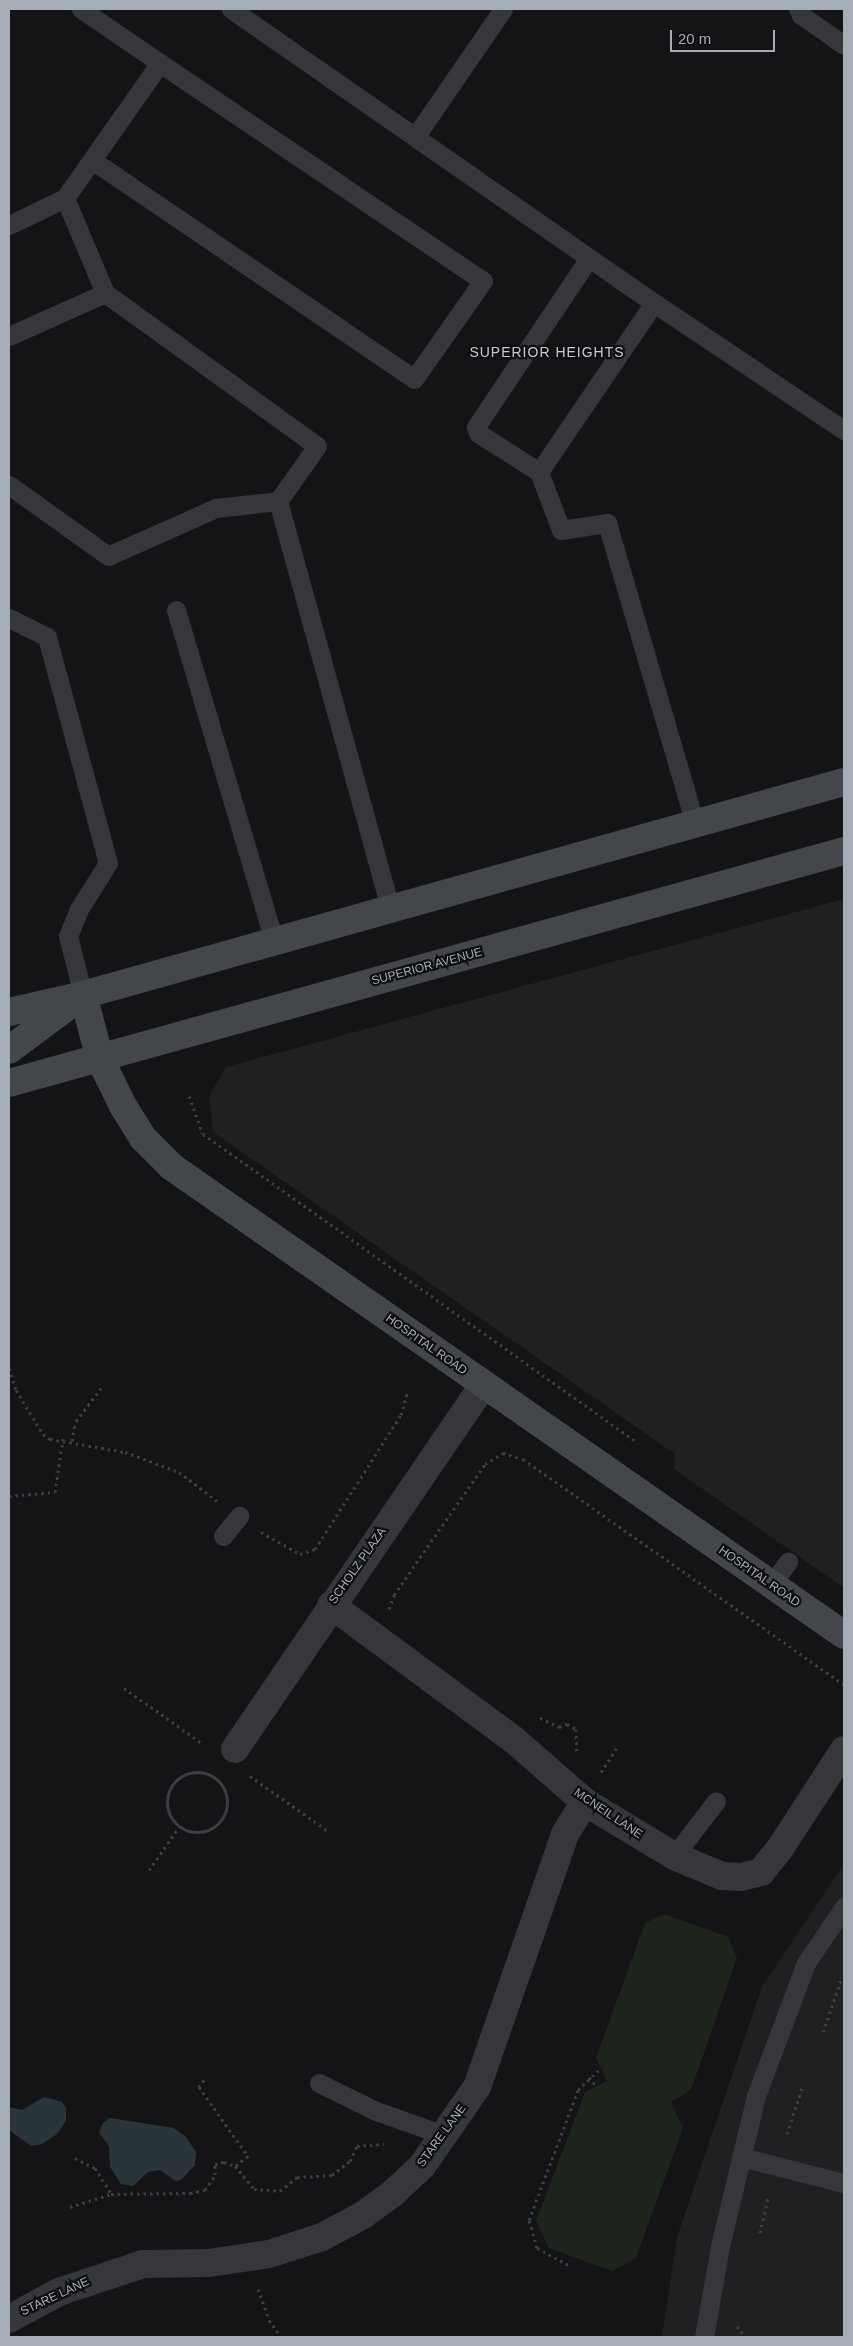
<!DOCTYPE html>
<style>
body{margin:0}
#map{position:relative;width:853px;height:2346px;overflow:hidden;background:#141416;font-family:Helvetica,sans-serif}
div>[style]{position:absolute}
[style*='--x']{left:calc(var(--x)*1px);top:calc(var(--y)*1px);width:calc(var(--w)*1px);rotate:calc(var(--a)*1deg)}
.built>*{inset:0;background:#202023}
.green>*{inset:0;background:#1c241c}
.water>*{inset:0;background:#29353b}
.path>*{height:3px;margin-top:-1.5px;transform-origin:0;background:repeating-linear-gradient(90deg,#3b3e42 0 2.5px,transparent 0 6.5px)}
.path>.ring{margin:-1.5px;padding:0;box-sizing:content-box;background:none;border:3px solid #3b3e42;border-radius:50%}
.lane>*{height:19px;margin:-9.5px;padding:0 9.5px;transform-origin:9.5px;border-radius:9.5px;background:#35373b}
.street>*{height:28px;margin:-14px;padding:0 14px;transform-origin:14px;border-radius:14px;background:#35373b}
.secondary>*{height:28px;margin:-14px;padding:0 14px;transform-origin:14px;border-radius:14px;background:#43464b}
span{translate:-50% -50%;white-space:nowrap;text-align:center;line-height:1.15;-webkit-text-stroke:4.5px #0f0f11;paint-order:stroke}
.street-label{font-size:12px;color:#a5adb7}
.neighbourhood-label{font-size:14px;color:#c6cbd3;letter-spacing:1px}
.frame{position:absolute;inset:0;border:10px solid #a5adb7;pointer-events:none}
.scale{position:absolute;left:670px;top:30px;width:105px;height:22px;box-sizing:border-box;border:2px solid #a5adb7;border-top:0;padding-left:6px;font-size:15px;line-height:18px;white-space:nowrap;color:#a5adb7;-webkit-text-stroke:4px #0f0f11;paint-order:stroke}
</style>
<div id="map">
<div class="built">
<div style="clip-path:polygon(844px 899px,844px 1588px,674px 1469px,675px 1454px,213px 1132px,209px 1096px,226px 1067px)"></div>
<div style="clip-path:polygon(844px 1864px,844px 2337px,662px 2337px,677px 2237px,762px 1987px)"></div>
</div>
<div class="green">
<div style="clip-path:polygon(664px 1914px,728px 1937px,737px 1958px,691px 2090px,671px 2102px,683px 2128px,636px 2258px,612px 2271px,549px 2248px,536px 2221px,585px 2092px,607px 2081px,596px 2058px,645px 1923px)"></div>
</div>
<div class="water">
<div style="clip-path:polygon(44px 2097px,62px 2102px,66px 2108px,66px 2121px,57px 2134px,42px 2144px,31px 2146px,9px 2130px,9px 2107px,22px 2110px)"></div>
<div style="clip-path:polygon(110px 2118px,174px 2128px,186px 2137px,196px 2152px,195px 2165px,181px 2180px,175px 2181px,160px 2170px,148px 2172px,133px 2186px,121px 2184px,110px 2167px,109px 2146px,99px 2133px,103px 2123px)"></div>
</div>
<div class="path">
<div style="--x:189;--y:1096;--w:40;--a:69.8"></div>
<div style="--x:203;--y:1134;--w:529;--a:35.37"></div>
<div style="--x:9;--y:1368;--w:23;--a:72"></div>
<div style="--x:16;--y:1390;--w:52;--a:58.5"></div>
<div style="--x:43;--y:1434;--w:9;--a:36"></div>
<div style="--x:50;--y:1439;--w:76;--a:9.8"></div>
<div style="--x:125;--y:1452;--w:58;--a:20.3"></div>
<div style="--x:179;--y:1472;--w:48;--a:37.3"></div>
<div style="--x:72;--y:1441;--w:20;--a:-79"></div>
<div style="--x:76;--y:1421;--w:43;--a:-52.6"></div>
<div style="--x:9;--y:1496;--w:46;--a:-5"></div>
<div style="--x:55;--y:1492;--w:54;--a:-81.4"></div>
<div style="--x:261;--y:1532;--w:45;--a:29.4"></div>
<div style="--x:300;--y:1554;--w:16;--a:-18"></div>
<div style="--x:315;--y:1549;--w:159;--a:-57.3"></div>
<div style="--x:401;--y:1415;--w:26;--a:-74"></div>
<div style="--x:389;--y:1609;--w:15;--a:-70"></div>
<div style="--x:394;--y:1595;--w:160;--a:-55.2"></div>
<div style="--x:485;--y:1464;--w:21;--a:-31"></div>
<div style="--x:503;--y:1453;--w:21;--a:17"></div>
<div style="--x:523;--y:1459;--w:393;--a:35.1"></div>
<div style="--x:124;--y:1688;--w:97;--a:35.3"></div>
<div style="--x:540;--y:1718;--w:21;--a:25"></div>
<div style="--x:559;--y:1727;--w:9;--a:-21"></div>
<div style="--x:567;--y:1724;--w:10;--a:29"></div>
<div style="--x:576;--y:1729;--w:23;--a:88"></div>
<div class="ring" style="left:167px;top:1772px;width:57px;height:57px"></div>
<div style="--x:601;--y:1772;--w:30;--a:-57"></div>
<div style="--x:250;--y:1776;--w:95;--a:35.2"></div>
<div style="--x:149;--y:1870;--w:52;--a:-55.1"></div>
<div style="--x:823;--y:2032;--w:58;--a:-70.9"></div>
<div style="--x:589;--y:2077;--w:11;--a:52"></div>
<div style="--x:204;--y:2080;--w:9;--a:126"></div>
<div style="--x:199;--y:2087;--w:85;--a:54.6"></div>
<div style="--x:248;--y:2156;--w:16;--a:142"></div>
<div style="--x:787;--y:2134;--w:52;--a:-71.9"></div>
<div style="--x:75;--y:2158;--w:22;--a:27"></div>
<div style="--x:95;--y:2168;--w:31;--a:58"></div>
<div style="--x:70;--y:2207;--w:43;--a:-17.6"></div>
<div style="--x:111;--y:2194;--w:79;--a:-0.7"></div>
<div style="--x:190;--y:2193;--w:15;--a:-11"></div>
<div style="--x:205;--y:2190;--w:18;--a:-56"></div>
<div style="--x:215;--y:2175;--w:11;--a:-90"></div>
<div style="--x:215;--y:2164;--w:9;--a:-13"></div>
<div style="--x:224;--y:2162;--w:12;--a:20"></div>
<div style="--x:235;--y:2166;--w:30;--a:50"></div>
<div style="--x:254;--y:2189;--w:26;--a:4"></div>
<div style="--x:280;--y:2191;--w:22;--a:-39"></div>
<div style="--x:297;--y:2177;--w:35;--a:-3"></div>
<div style="--x:332;--y:2175;--w:23;--a:-38"></div>
<div style="--x:350;--y:2161;--w:17;--a:-65"></div>
<div style="--x:357;--y:2146;--w:27;--a:-4"></div>
<div style="--x:760;--y:2233;--w:36;--a:-77"></div>
<div style="--x:568;--y:2265;--w:35;--a:-151"></div>
<div style="--x:537;--y:2248;--w:29;--a:-106"></div>
<div style="--x:529;--y:2220;--w:139;--a:-69.3"></div>
<div style="--x:578;--y:2090;--w:32;--a:-44"></div>
<div style="--x:258;--y:2289;--w:33;--a:70"></div>
<div style="--x:269;--y:2320;--w:21;--a:55"></div>
<div style="--x:737;--y:2326;--w:14;--a:54"></div>
</div>
<div class="lane">
<div style="--x:231;--y:9;--w:515;--a:34.8"></div>
<div style="--x:654;--y:303;--w:229;--a:33.8"></div>
<div style="--x:798;--y:9;--w:7;--a:63"></div>
<div style="--x:801;--y:15;--w:52;--a:34.9"></div>
<div style="--x:415;--y:137;--w:155;--a:-55.5"></div>
<div style="--x:92;--y:160;--w:389;--a:34.2"></div>
<div style="--x:414;--y:379;--w:120;--a:-54.9"></div>
<div style="--x:483;--y:281;--w:390;--a:-146"></div>
<div style="--x:65;--y:198;--w:103;--a:67.2"></div>
<div style="--x:105;--y:293;--w:261;--a:35.8"></div>
<div style="--x:317;--y:446;--w:67;--a:125.3"></div>
<div style="--x:278;--y:501;--w:422;--a:74.6"></div>
<div style="--x:9;--y:225;--w:62;--a:-25.7"></div>
<div style="--x:65;--y:198;--w:165;--a:-54.9"></div>
<div style="--x:160;--y:63;--w:96;--a:-145.6"></div>
<div style="--x:589;--y:258;--w:203;--a:123.8"></div>
<div style="--x:476;--y:427;--w:6;--a:72"></div>
<div style="--x:478;--y:433;--w:72;--a:32.6"></div>
<div style="--x:539;--y:472;--w:62;--a:69.2"></div>
<div style="--x:561;--y:530;--w:47;--a:-8.7"></div>
<div style="--x:607;--y:523;--w:314;--a:73.7"></div>
<div style="--x:9;--y:336;--w:105;--a:-24.1"></div>
<div style="--x:539;--y:472;--w:204;--a:-55.8"></div>
<div style="--x:9;--y:485;--w:122;--a:35.6"></div>
<div style="--x:108;--y:556;--w:118;--a:-24"></div>
<div style="--x:216;--y:508;--w:62;--a:-6.4"></div>
<div style="--x:176;--y:610;--w:345;--a:73.5"></div>
<div style="--x:9;--y:618;--w:42;--a:26.6"></div>
<div style="--x:47;--y:637;--w:234;--a:74.9"></div>
<div style="--x:108;--y:863;--w:54;--a:122.2"></div>
<div style="--x:79;--y:909;--w:29;--a:112"></div>
<div style="--x:68;--y:936;--w:61;--a:75.7"></div>
<div style="--x:223;--y:1536;--w:26;--a:-51"></div>
<div style="--x:771;--y:1585;--w:29;--a:-54"></div>
<div style="--x:674;--y:1856;--w:69;--a:-52.6"></div>
<div style="--x:319;--y:2083;--w:64;--a:26.2"></div>
<div style="--x:376;--y:2111;--w:72;--a:19.4"></div>
<div style="--x:741;--y:2157;--w:106;--a:14.2"></div>
<div style="--x:704;--y:2337;--w:92;--a:-80"></div>
<div style="--x:720;--y:2246;--w:154;--a:-76.5"></div>
<div style="--x:756;--y:2096;--w:142;--a:-69.4"></div>
<div style="--x:806;--y:1963;--w:68;--a:-55.8"></div>
</div>
<div class="street">
<div style="--x:331;--y:1605;--w:227;--a:36.4"></div>
<div style="--x:514;--y:1740;--w:94;--a:41.1"></div>
<div style="--x:585;--y:1802;--w:104;--a:31.2"></div>
<div style="--x:674;--y:1856;--w:52;--a:22.6"></div>
<div style="--x:722;--y:1876;--w:19;--a:3"></div>
<div style="--x:741;--y:1877;--w:21;--a:-14"></div>
<div style="--x:761;--y:1872;--w:28;--a:-51"></div>
<div style="--x:779;--y:1850;--w:119;--a:-57"></div>
<div style="--x:235;--y:1749;--w:440;--a:-55.7"></div>
<div style="--x:9;--y:2319;--w:57;--a:-28.4"></div>
<div style="--x:59;--y:2292;--w:89;--a:-18.4"></div>
<div style="--x:143;--y:2264;--w:66;--a:-0.9"></div>
<div style="--x:209;--y:2263;--w:61;--a:-8.5"></div>
<div style="--x:269;--y:2254;--w:56;--a:-17.8"></div>
<div style="--x:322;--y:2237;--w:47;--a:-28.2"></div>
<div style="--x:363;--y:2215;--w:37;--a:-36"></div>
<div style="--x:393;--y:2193;--w:40;--a:-43"></div>
<div style="--x:422;--y:2166;--w:96;--a:-55.2"></div>
<div style="--x:477;--y:2087;--w:268;--a:-70.8"></div>
<div style="--x:565;--y:1834;--w:38;--a:-58"></div>
</div>
<div class="secondary">
<div style="--x:83;--y:995;--w:66;--a:75.1"></div>
<div style="--x:100;--y:1059;--w:52;--a:63.9"></div>
<div style="--x:123;--y:1106;--w:38;--a:58"></div>
<div style="--x:143;--y:1138;--w:41;--a:45"></div>
<div style="--x:172;--y:1167;--w:819;--a:34.85"></div>
<div style="--x:9;--y:1012;--w:76;--a:-12.9"></div>
<div style="--x:83;--y:995;--w:790;--a:-15.64"></div>
<div style="--x:9;--y:1050;--w:84;--a:-36.7"></div>
<div style="--x:9;--y:1083;--w:867;--a:-15.53"></div>
</div>
<div class="street-label">
<span style="left:427px;top:967px;rotate:-15deg">SUPERIOR AVENUE</span>
<span style="left:426px;top:1345px;rotate:35deg">HOSPITAL ROAD</span>
<span style="left:358px;top:1566px;rotate:-55deg">SCHOLZ PLAZA</span>
<span style="left:759px;top:1577px;rotate:35deg">HOSPITAL ROAD</span>
<span style="left:608px;top:1814px;rotate:34deg">MCNEIL LANE</span>
<span style="left:442px;top:2136px;rotate:-54deg">STARE LANE</span>
<span style="left:55px;top:2297px;rotate:-25deg">STARE LANE</span>
</div>
<div class="neighbourhood-label">
<span style="left:547px;top:352px">SUPERIOR HEIGHTS</span>
</div>
<div class="frame"></div>
<div class="scale">20 m</div>
</div>
